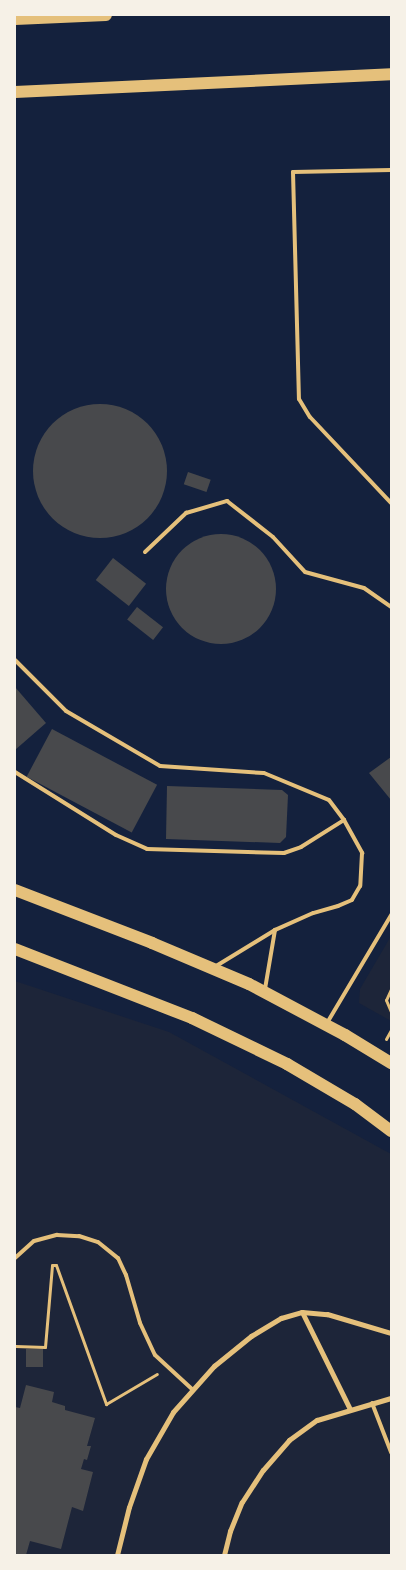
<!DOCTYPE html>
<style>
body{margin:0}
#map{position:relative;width:406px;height:1570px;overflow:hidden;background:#14213d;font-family:"Nunito Sans",sans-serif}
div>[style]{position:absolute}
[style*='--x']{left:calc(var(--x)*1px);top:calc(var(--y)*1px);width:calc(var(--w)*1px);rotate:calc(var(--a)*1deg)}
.green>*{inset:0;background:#1d2539}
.building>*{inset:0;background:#48494c;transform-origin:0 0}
.round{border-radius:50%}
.path>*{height:3px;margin:-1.5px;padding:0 1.5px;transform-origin:1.5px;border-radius:1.5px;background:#e5c07b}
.service>*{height:4px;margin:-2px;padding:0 2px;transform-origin:2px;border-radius:2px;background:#e5c07b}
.minor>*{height:5px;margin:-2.5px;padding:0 2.5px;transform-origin:2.5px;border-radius:2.5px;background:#e5c07b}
.primary>*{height:12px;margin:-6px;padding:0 6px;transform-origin:6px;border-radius:6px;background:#e5c07b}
span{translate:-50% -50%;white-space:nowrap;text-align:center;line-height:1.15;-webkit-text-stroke:4px #f6f1e7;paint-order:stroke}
.frame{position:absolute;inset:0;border:16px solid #f6f1e7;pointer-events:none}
</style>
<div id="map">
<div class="green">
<div style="clip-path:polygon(391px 936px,391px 1021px,359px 1003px,360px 989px)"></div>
<div style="clip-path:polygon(15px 981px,169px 1032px,391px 1154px,391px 1555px,15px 1555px)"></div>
</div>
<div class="building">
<div class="round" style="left:33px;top:404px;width:134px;height:134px"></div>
<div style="left:188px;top:472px;width:24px;height:13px;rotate:19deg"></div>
<div class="round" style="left:166px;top:534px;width:110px;height:110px"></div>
<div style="left:113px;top:558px;width:42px;height:28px;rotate:38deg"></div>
<div style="left:137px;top:607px;width:33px;height:16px;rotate:38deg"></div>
<div style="clip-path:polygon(15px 687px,46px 723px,15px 750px)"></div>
<div style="left:52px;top:729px;width:119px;height:54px;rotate:28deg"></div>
<div style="clip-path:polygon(391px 757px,391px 800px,369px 773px)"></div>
<div style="clip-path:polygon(167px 786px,282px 790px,288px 795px,286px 837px,280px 843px,166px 839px)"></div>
<div style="left:26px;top:1349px;width:17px;height:18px"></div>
<div style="clip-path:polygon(26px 1385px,54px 1392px,52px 1402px,65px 1406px,65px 1410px,95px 1418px,87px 1446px,91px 1446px,87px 1460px,84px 1459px,81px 1469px,93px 1472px,83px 1511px,72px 1507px,61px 1549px,30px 1541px,26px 1555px,15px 1555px,15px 1407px,20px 1408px)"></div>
</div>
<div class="path">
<div style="--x:391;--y:989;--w:12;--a:114"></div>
<div style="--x:386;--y:1000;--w:13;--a:67"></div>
<div style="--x:386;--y:1039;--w:10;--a:-61"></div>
<div style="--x:15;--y:1346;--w:30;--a:2"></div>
<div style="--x:45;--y:1347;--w:82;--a:-85.1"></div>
<div style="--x:52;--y:1265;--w:4;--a:0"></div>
<div style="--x:56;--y:1265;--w:148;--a:70.2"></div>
<div style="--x:106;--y:1404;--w:59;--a:-30.5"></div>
</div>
<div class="service">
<div style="--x:391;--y:170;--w:98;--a:178.8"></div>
<div style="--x:293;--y:172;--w:227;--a:88.5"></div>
<div style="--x:299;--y:399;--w:21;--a:59"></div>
<div style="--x:310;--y:417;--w:118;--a:46.7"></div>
<div style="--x:145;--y:552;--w:57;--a:-43.6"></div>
<div style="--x:186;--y:513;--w:43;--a:-16.3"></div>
<div style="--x:227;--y:501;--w:58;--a:38"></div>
<div style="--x:273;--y:537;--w:47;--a:47.6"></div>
<div style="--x:305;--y:572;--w:61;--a:15.2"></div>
<div style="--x:364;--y:588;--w:33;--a:35"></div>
<div style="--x:15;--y:660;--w:72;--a:45"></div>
<div style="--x:66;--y:711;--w:109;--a:30.3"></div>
<div style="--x:160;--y:766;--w:104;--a:3.9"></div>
<div style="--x:264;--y:773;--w:70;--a:22.6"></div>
<div style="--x:329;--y:800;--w:25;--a:53"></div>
<div style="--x:344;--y:820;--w:38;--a:61"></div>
<div style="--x:362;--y:853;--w:33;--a:93"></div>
<div style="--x:360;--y:886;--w:16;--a:120"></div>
<div style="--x:352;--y:900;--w:15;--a:157"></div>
<div style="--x:338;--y:906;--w:26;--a:164"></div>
<div style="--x:313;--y:913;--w:42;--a:155.9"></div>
<div style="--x:275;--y:930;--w:69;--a:148.6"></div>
<div style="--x:15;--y:772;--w:119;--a:32"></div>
<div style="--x:116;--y:835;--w:34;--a:24"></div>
<div style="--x:147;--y:849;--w:137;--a:1.7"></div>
<div style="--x:284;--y:853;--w:18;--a:-19"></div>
<div style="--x:301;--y:847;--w:51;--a:-32.1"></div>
<div style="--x:265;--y:989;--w:60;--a:-80.4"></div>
<div style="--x:327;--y:1023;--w:126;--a:-59.3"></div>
<div style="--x:15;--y:1258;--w:25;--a:-42"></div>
<div style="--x:34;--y:1241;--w:24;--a:-15"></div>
<div style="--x:57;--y:1235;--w:22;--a:3"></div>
<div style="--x:79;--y:1236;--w:20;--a:18"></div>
<div style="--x:98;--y:1242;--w:26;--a:39"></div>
<div style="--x:118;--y:1258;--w:19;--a:65"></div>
<div style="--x:126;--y:1275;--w:50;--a:73.7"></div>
<div style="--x:140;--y:1323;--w:35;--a:65"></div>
<div style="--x:155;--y:1355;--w:52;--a:42.6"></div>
<div style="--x:372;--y:1403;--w:53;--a:68.8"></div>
</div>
<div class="minor">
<div style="--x:302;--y:1312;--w:108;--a:63.7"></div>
<div style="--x:117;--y:1555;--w:49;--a:-76"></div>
<div style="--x:129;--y:1507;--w:51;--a:-70.5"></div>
<div style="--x:146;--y:1459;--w:54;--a:-60.1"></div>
<div style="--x:173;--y:1412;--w:62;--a:-48.3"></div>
<div style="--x:214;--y:1366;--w:48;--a:-39"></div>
<div style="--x:251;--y:1336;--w:35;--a:-31"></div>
<div style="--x:281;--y:1318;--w:22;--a:-16"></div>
<div style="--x:302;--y:1312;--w:25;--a:5"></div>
<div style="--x:327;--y:1314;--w:67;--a:16.5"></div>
<div style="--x:224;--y:1555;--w:25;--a:-76"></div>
<div style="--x:230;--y:1531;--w:31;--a:-68"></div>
<div style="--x:242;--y:1502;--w:38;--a:-57"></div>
<div style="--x:263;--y:1470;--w:40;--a:-49"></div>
<div style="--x:289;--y:1440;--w:34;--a:-36"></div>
<div style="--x:317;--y:1420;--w:77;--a:-16.6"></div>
</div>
<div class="primary">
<div style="--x:15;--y:19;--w:91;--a:-2.5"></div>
<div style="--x:15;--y:92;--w:376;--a:-2.7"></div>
<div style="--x:15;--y:890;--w:147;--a:21.1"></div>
<div style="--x:152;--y:943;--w:105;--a:22.9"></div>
<div style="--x:249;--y:984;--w:109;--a:28"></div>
<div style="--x:345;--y:1035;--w:54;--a:31.3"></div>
<div style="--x:15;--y:949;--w:190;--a:21.3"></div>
<div style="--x:192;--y:1018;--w:106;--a:25.8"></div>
<div style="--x:287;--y:1064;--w:79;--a:30.5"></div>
<div style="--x:355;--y:1104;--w:45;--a:36.9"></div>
</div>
<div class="frame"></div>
</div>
